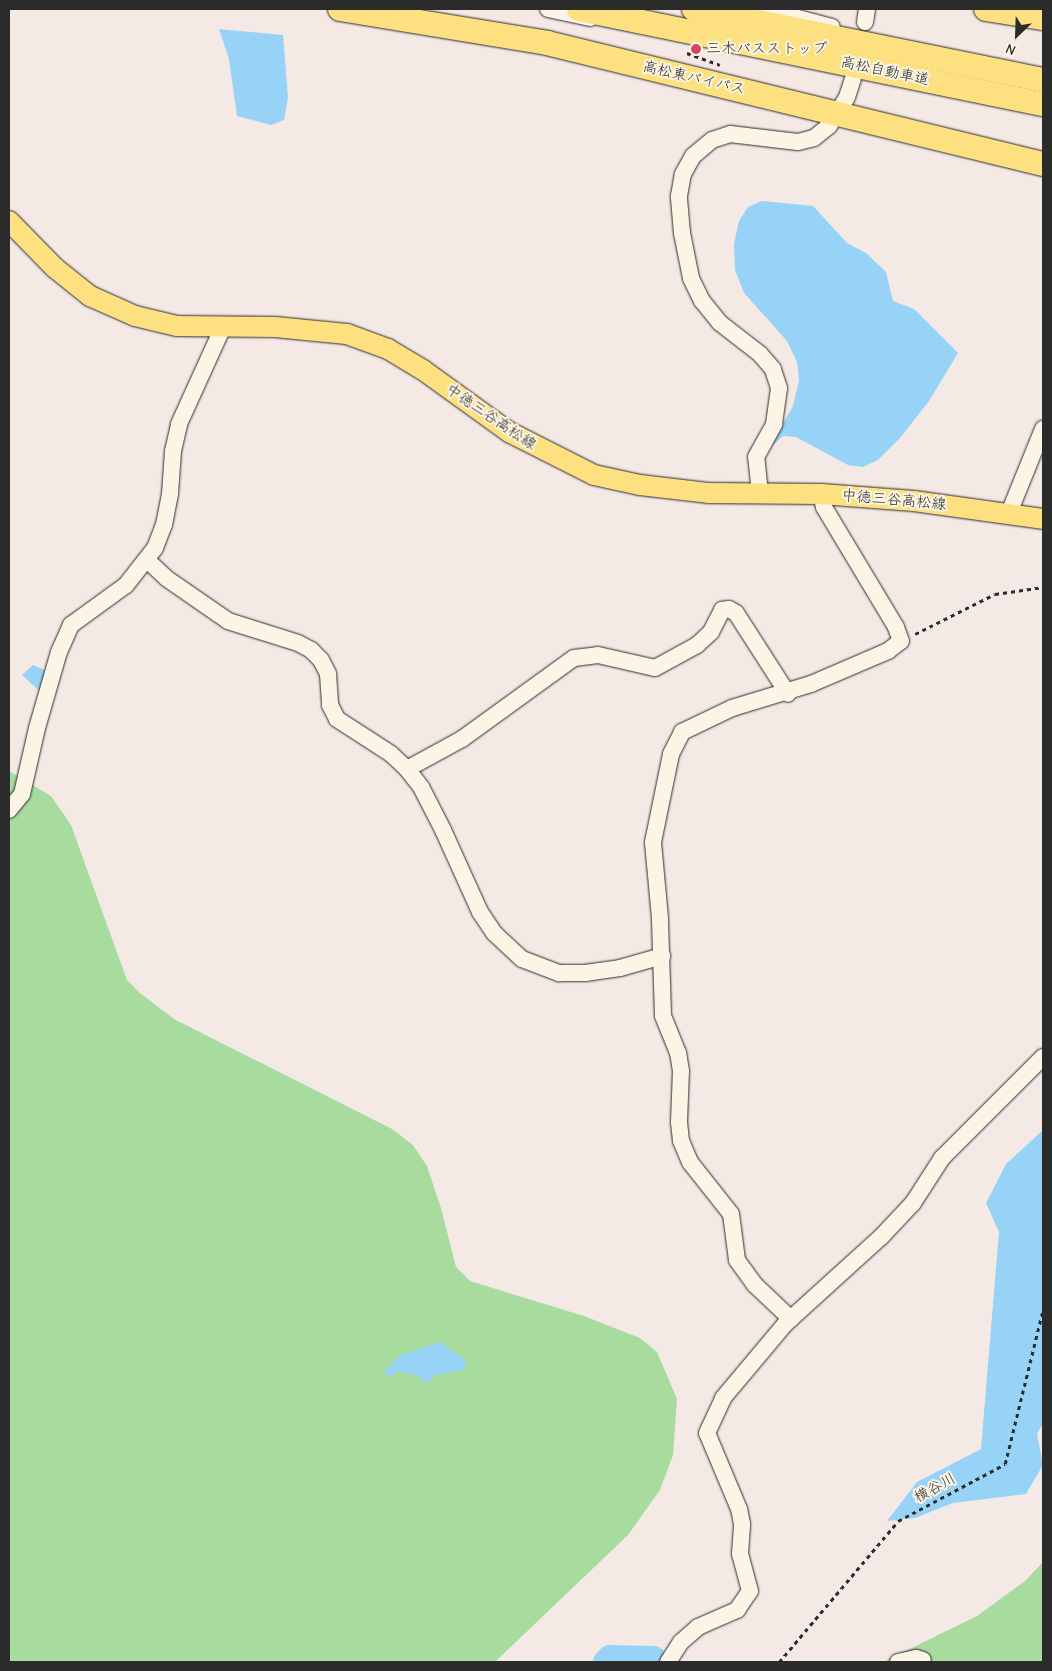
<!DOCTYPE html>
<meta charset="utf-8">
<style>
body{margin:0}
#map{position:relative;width:1052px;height:1671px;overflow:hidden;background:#f5e9e6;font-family:"Comic Neue","Klee One",sans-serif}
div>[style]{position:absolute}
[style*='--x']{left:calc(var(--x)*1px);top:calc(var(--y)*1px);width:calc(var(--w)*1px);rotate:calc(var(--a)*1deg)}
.green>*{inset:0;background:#a8dc9f}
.water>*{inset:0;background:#97d3f7}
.river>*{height:24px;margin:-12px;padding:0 12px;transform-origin:12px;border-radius:12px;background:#97d3f7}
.path>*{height:2.5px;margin-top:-1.25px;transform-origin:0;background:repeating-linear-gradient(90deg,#2b2b2b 0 4px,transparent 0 8px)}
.roads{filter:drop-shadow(0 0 1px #2b2b2b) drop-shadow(0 0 1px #2b2b2b)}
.minor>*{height:16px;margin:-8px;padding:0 8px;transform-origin:8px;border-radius:8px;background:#fcf5e5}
.major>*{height:20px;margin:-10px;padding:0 10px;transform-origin:10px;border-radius:10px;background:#fde080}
.highway>*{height:24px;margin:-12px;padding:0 12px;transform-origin:12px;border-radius:12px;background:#fde080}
.dots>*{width:14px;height:14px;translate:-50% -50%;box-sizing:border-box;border:2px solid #fcf5e5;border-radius:50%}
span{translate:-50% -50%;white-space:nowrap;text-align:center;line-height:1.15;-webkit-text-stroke:4px #fcf5e5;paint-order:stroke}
.poi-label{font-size:15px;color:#2b2b2b}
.left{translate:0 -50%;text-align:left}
.street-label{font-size:15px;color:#2b2b2b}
.frame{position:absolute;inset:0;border:10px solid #2b2b2b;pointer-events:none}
.north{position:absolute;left:992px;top:10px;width:50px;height:50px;-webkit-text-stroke:4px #fcf5e5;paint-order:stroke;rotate:204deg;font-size:14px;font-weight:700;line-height:20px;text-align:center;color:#2b2b2b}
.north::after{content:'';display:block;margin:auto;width:18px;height:22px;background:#2b2b2b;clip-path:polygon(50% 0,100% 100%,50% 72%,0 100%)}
</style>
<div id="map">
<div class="green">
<div style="clip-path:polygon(9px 771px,51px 796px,71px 825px,127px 980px,140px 993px,174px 1019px,392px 1129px,413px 1145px,427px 1166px,441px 1208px,456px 1267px,470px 1281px,584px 1316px,640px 1338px,657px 1352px,677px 1399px,673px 1455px,660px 1490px,628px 1535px,495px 1662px,9px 1662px)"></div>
<div style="clip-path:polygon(1043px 1562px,1043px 1662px,883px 1662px,977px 1616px,1025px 1581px)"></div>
</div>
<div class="water">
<div style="clip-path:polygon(219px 29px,283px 35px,288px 97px,284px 120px,271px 125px,237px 116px,229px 59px)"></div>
<div style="clip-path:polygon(761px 201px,813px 206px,847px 243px,866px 253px,886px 272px,893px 301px,914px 309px,958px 353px,929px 401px,900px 438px,878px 460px,863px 467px,848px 465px,796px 437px,783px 436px,768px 449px,793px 406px,799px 380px,797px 362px,787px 341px,744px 293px,735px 270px,734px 244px,739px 221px,748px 207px)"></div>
<div style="clip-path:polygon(33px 665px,47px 671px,45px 696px,22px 675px)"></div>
<div style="clip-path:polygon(1043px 1130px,1043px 1423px,1037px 1434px,1043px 1465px,1026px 1494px,953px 1503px,915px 1518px,887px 1521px,917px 1482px,981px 1449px,999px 1232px,986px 1203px,1006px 1164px)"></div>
<div style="clip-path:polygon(440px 1342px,465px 1360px,466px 1369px,435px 1375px,427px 1383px,416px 1375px,397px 1371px,390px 1377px,384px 1372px,399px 1356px)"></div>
</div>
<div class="river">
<div style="--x:605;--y:1662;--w:7;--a:-45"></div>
<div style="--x:610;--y:1657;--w:44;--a:1.3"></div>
</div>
<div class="path">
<div style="--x:687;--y:53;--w:35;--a:20"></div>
<div style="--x:915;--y:634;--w:89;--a:-26.6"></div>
<div style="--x:995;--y:594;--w:49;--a:-8.3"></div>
<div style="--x:779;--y:1662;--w:185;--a:-49.8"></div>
<div style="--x:898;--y:1521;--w:121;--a:-28"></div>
<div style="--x:1005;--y:1464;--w:160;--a:-76.2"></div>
</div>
<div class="roads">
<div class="minor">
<div style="--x:548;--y:9;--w:43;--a:12.1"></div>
<div style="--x:764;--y:9;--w:70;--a:14.8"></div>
<div style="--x:865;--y:22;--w:13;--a:-81"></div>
<div style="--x:760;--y:493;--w:36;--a:-96"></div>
<div style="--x:756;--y:457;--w:38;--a:-61"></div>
<div style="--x:774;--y:424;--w:36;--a:-82"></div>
<div style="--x:779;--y:388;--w:20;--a:-108"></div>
<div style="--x:773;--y:369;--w:20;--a:-131"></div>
<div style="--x:760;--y:354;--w:51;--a:-142.2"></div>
<div style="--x:720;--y:323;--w:28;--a:-129"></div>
<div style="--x:702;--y:301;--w:25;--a:-116"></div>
<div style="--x:691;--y:278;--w:46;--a:-101.3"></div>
<div style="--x:682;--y:233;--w:37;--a:-95"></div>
<div style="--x:679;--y:196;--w:22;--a:-80"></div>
<div style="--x:683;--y:174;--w:21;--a:-61"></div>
<div style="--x:693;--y:156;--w:25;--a:-40"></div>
<div style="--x:712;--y:140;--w:19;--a:-18"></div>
<div style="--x:730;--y:134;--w:68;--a:6.7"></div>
<div style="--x:798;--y:142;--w:16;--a:-14"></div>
<div style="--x:814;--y:138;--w:19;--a:-39"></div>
<div style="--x:829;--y:126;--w:34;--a:-58"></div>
<div style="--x:847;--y:97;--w:19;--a:-72"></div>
<div style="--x:1009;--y:513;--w:91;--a:-68"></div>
<div style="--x:147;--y:560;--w:26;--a:43"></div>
<div style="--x:166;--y:578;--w:75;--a:34.7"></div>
<div style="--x:228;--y:621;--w:73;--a:17.4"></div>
<div style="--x:298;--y:643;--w:15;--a:28"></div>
<div style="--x:311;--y:650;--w:14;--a:45"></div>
<div style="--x:321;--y:660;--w:16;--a:63"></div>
<div style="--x:328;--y:674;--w:31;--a:86"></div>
<div style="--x:330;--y:705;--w:16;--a:63"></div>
<div style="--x:337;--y:719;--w:64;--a:32.9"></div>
<div style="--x:391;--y:754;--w:22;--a:43"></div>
<div style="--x:407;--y:769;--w:23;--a:52"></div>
<div style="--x:421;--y:787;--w:48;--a:62.9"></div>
<div style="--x:443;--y:830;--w:90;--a:65.7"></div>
<div style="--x:480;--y:912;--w:25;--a:56"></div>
<div style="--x:494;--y:933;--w:38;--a:43"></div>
<div style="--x:522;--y:959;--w:40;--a:21"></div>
<div style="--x:559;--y:973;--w:26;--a:0"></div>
<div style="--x:585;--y:973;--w:35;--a:-8"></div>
<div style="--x:620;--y:968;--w:44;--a:-15.9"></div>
<div style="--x:407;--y:769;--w:63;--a:-28.6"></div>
<div style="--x:462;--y:739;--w:138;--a:-35.9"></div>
<div style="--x:574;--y:658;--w:24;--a:-7"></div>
<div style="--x:598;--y:655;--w:58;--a:12.8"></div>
<div style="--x:655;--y:668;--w:48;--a:-28.7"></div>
<div style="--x:697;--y:645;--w:19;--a:-43"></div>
<div style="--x:711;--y:632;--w:25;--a:-63"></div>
<div style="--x:722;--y:610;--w:7;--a:-8"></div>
<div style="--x:729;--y:609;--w:8;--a:30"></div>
<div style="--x:736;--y:613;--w:96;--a:57.3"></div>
<div style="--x:9;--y:810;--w:21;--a:-51"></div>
<div style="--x:22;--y:794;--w:68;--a:-77.2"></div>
<div style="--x:37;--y:728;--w:79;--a:-73.9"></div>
<div style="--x:59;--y:652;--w:30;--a:-66"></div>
<div style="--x:71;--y:625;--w:68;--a:-36"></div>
<div style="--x:126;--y:585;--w:47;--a:-51.9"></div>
<div style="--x:155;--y:548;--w:25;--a:-69"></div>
<div style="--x:164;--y:525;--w:32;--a:-79"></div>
<div style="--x:170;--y:494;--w:43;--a:-86"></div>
<div style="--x:173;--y:451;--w:28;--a:-77"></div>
<div style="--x:179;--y:424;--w:107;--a:-65.6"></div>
<div style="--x:791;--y:1319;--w:50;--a:-136.6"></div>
<div style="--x:755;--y:1285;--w:31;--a:-126"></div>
<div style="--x:737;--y:1260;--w:46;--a:-97.4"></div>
<div style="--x:731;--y:1214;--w:66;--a:-128.3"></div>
<div style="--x:690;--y:1162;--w:23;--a:-113"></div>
<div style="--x:681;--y:1141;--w:19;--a:-96"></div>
<div style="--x:679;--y:1122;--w:51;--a:-87.8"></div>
<div style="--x:681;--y:1071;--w:18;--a:-99"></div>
<div style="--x:678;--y:1053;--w:40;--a:-112"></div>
<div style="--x:663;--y:1016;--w:98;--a:-91.8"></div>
<div style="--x:660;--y:918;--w:76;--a:-95.3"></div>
<div style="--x:653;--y:842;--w:90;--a:-78.4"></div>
<div style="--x:671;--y:754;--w:25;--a:-63"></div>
<div style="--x:682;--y:732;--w:55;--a:-25.6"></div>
<div style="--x:732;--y:708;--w:83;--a:-16.9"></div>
<div style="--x:811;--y:684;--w:84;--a:-23.2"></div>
<div style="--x:888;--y:651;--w:16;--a:-38"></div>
<div style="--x:901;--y:641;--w:15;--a:-110"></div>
<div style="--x:896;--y:627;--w:140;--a:-121"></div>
<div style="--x:824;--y:507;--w:13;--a:-103"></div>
<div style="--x:668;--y:1662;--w:24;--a:-57"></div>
<div style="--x:681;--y:1642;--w:23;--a:-41"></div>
<div style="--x:698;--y:1627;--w:43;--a:-23.6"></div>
<div style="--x:737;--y:1610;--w:23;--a:-56"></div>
<div style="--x:750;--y:1591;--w:38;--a:-105"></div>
<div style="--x:740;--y:1554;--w:30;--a:-86"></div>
<div style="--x:742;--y:1524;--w:15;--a:-101"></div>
<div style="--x:739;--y:1509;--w:82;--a:-112.8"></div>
<div style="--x:707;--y:1433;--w:38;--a:-65"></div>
<div style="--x:723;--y:1398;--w:97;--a:-50"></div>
<div style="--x:785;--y:1324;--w:130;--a:-42.2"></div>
<div style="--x:881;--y:1237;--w:47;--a:-46.7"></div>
<div style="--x:913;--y:1203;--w:54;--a:-57.2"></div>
<div style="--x:942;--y:1158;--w:143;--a:-45"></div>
<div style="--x:898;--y:1662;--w:18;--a:-13"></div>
<div style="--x:916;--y:1658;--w:7;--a:16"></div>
</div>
<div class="major">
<div style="--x:9;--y:221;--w:66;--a:45.6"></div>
<div style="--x:55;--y:268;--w:45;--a:38.7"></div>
<div style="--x:90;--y:296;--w:49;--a:24"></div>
<div style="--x:135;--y:316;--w:43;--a:13.4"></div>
<div style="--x:177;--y:326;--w:98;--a:0.6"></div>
<div style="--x:275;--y:327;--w:72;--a:5.6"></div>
<div style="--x:347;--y:334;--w:44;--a:20.1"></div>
<div style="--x:388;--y:349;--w:41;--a:31"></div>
<div style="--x:423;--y:370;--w:106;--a:35.8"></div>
<div style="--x:509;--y:432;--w:95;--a:26.8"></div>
<div style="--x:594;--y:475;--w:47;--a:12.3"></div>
<div style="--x:640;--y:485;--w:68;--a:6.7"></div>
<div style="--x:708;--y:493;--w:113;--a:0.5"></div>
<div style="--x:821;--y:494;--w:93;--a:4.3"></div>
<div style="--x:914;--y:501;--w:130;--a:7.9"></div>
</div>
<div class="highway">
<div style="--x:340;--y:9;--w:210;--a:9.3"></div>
<div style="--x:547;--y:43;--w:511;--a:13.71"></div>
<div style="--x:579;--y:9;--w:474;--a:11.6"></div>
<div style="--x:694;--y:9;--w:356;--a:11.5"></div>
<div style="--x:986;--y:9;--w:58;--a:9"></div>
</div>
</div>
<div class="dots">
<div style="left:696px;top:49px;background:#d1495b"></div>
</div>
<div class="poi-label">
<span class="left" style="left:706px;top:49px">三木バスストップ</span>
</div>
<div class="street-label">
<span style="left:885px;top:71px;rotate:12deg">高松自動車道</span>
<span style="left:694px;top:78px;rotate:13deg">高松東バイパス</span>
<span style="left:491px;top:417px;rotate:34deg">中徳三谷高松線</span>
<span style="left:894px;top:500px;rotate:5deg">中徳三谷高松線</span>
<span style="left:935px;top:1488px;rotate:-28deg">横谷川</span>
</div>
<div class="frame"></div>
<div class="north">N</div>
</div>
